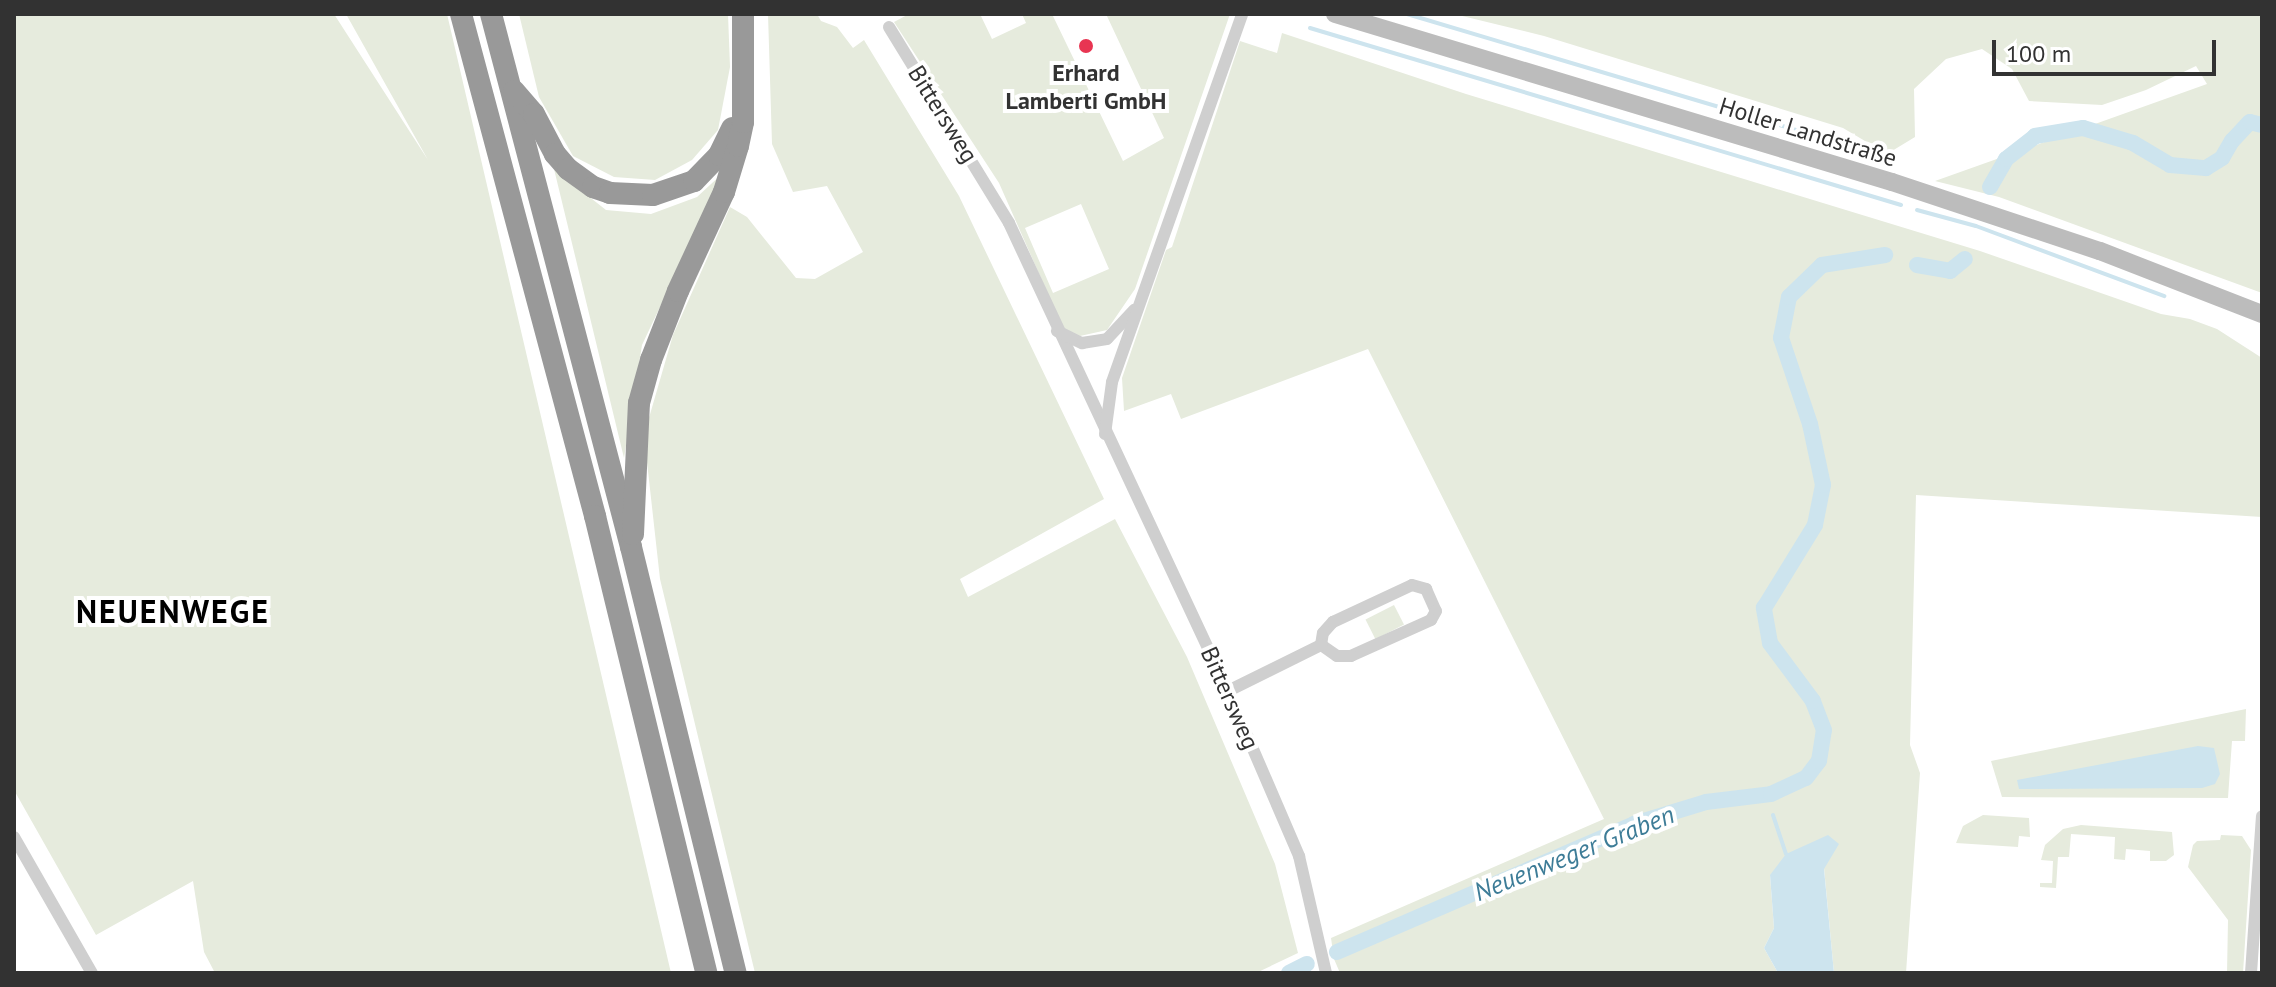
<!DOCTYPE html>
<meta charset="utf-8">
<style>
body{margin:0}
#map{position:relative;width:2276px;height:987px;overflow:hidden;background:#fff;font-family:"PT Sans",sans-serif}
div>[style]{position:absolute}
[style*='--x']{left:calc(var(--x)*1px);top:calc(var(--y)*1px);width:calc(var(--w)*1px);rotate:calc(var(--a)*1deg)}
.green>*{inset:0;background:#e6ebdd;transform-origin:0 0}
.water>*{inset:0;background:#cde4ee}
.stream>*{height:4px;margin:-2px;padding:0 2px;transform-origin:2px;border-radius:2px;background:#cde4ee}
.canal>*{height:16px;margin:-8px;padding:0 8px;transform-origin:8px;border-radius:8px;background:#cde4ee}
.minor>*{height:12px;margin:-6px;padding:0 6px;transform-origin:6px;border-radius:6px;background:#cfcfcf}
.secondary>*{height:18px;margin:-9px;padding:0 9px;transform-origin:9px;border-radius:9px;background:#bcbcbc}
.motorway>*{height:22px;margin:-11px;padding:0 11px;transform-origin:11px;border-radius:11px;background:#999}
.dots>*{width:22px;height:22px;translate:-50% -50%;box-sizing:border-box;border:4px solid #fff;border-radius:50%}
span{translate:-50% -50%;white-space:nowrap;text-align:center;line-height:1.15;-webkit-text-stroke:8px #fff;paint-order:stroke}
.poi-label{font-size:24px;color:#323232;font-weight:700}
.street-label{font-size:24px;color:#323232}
.water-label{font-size:26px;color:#3d7c97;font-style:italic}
.district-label{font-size:32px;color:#000;font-weight:700;letter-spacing:2px}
.frame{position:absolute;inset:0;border:16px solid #323232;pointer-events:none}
.scale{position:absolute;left:1992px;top:40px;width:224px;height:36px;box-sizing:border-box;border:4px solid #323232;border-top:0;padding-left:10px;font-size:24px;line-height:28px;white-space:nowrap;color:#323232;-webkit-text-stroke:6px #fff;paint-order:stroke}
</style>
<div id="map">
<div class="green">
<div style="clip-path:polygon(14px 14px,334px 14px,428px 160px,346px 14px,447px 14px,671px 973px,215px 973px,204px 952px,193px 881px,96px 935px,14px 790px)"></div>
<div style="clip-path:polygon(519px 14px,728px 14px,730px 67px,718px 130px,692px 160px,655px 180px,614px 177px,573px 156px,539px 97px)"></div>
<div style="clip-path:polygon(768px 14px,817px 14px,821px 21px,837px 27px,853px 48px,864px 40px,959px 196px,1104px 499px,960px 579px,968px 597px,1115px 519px,1187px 657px,1275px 864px,1298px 953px,1256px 973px,755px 973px,660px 579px,644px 435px,673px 335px,730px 207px,747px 217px,796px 278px,815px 279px,863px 252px,827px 186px,793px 192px,772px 144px)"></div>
<div style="clip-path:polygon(evenodd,909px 14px,980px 14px,992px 39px,1026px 23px,1022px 14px,1052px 14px,1123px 161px,1164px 138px,1106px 14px,1230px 14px,1135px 289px,1107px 330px,1080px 336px,1063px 328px,999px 183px,894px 22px,909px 14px,1081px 204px,1109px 269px,1053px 293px,1025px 228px,1081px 204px)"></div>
<div style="clip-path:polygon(1454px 14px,2262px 14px,2262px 293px,1999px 197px,1935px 181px,2207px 84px,2196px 66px,2146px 90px,2102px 105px,2029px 101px,2012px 69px,1982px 49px,1946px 59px,1914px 89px,1915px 137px,1887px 154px,1843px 128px,1544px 36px)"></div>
<div style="clip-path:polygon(1282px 33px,1466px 94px,1980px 251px,2161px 314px,2190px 319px,2217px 329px,2262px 358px,2262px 517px,1916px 495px,1910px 745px,1920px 773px,1906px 973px,1834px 973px,1824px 868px,1770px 875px,1774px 928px,1764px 948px,1778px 973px,1340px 973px,1334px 959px,1331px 938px,1604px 819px,1368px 349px,1181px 419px,1171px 394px,1124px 411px,1122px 378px,1166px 250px,1172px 247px,1240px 41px,1277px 53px)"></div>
<div style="clip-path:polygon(554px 169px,606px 210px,651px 214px,697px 197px,724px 172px,642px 345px,624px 458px)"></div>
<div style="left:1394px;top:605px;width:22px;height:32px;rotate:63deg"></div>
<div style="clip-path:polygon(2246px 709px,2245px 741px,2232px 741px,2228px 798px,2002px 797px,1991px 761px)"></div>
<div style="clip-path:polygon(1983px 815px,2029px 818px,2030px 837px,2019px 836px,2018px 847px,1956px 843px,1963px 826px)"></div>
<div style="clip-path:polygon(2081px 825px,2172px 832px,2174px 855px,2166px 861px,2150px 861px,2150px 851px,2126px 849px,2125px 860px,2114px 859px,2115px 837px,2071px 834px,2069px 857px,2058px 857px,2056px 888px,2040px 887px,2040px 883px,2052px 883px,2053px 861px,2041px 860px,2045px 845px,2063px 829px)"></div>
<div style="clip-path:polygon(2221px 835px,2242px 836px,2251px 850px,2243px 973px,2227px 973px,2228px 920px,2188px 867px,2193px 845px,2197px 841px,2220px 840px)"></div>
</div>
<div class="water">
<div style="clip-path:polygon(2198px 746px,2214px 748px,2220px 774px,2215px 784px,2202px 788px,2019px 789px,2017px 780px)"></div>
<div style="clip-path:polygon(1828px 835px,1839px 844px,1824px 869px,1834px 973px,1778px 973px,1764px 948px,1774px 928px,1770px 875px,1786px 854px)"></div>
</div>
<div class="stream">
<div style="--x:1407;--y:14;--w:490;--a:16.6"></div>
<div style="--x:1310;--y:28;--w:617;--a:16.67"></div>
<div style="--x:1917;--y:210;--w:61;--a:15.2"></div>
<div style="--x:1976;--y:226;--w:201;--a:20.4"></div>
<div style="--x:1773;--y:815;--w:41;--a:71.6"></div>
</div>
<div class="canal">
<div style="--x:1990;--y:187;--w:32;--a:-60"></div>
<div style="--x:2006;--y:159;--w:37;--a:-38"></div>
<div style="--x:2035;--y:136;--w:49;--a:-9.5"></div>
<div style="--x:2083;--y:128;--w:52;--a:16.7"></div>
<div style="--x:2133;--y:143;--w:43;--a:30.7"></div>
<div style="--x:2170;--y:165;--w:36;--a:5"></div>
<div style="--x:2206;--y:168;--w:19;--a:-32"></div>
<div style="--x:2222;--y:158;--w:20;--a:-60"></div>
<div style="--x:2232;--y:141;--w:26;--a:-47"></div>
<div style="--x:2250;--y:122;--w:12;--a:14"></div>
<div style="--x:1917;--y:265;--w:34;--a:10"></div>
<div style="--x:1950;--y:271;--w:19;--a:-39"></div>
<div style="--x:1337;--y:952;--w:323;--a:-23.3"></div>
<div style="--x:1634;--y:824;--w:75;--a:-17"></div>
<div style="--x:1706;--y:802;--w:65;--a:-7"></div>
<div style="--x:1771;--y:794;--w:38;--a:-25"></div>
<div style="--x:1806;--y:778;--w:21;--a:-53"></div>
<div style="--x:1819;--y:761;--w:31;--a:-81"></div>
<div style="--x:1824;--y:730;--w:31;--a:-111"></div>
<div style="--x:1813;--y:701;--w:72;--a:-126.6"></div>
<div style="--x:1770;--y:643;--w:36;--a:-100"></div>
<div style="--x:1764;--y:608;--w:97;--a:-58.4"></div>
<div style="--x:1815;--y:525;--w:41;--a:-78.7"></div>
<div style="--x:1823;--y:485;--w:62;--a:-102"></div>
<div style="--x:1810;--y:424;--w:91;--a:-108.6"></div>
<div style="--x:1781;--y:338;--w:42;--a:-79"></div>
<div style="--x:1789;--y:297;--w:46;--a:-44.1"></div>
<div style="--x:1822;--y:265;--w:64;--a:-9"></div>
<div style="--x:1289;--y:973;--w:20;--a:-27"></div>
</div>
<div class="minor">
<div style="--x:889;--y:27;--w:230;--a:58.5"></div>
<div style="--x:1009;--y:223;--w:517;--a:64.92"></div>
<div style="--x:1228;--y:691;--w:180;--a:66.7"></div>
<div style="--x:1299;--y:856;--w:120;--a:77"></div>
<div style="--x:1057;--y:331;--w:28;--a:26"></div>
<div style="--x:1082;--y:343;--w:25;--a:-9"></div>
<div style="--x:1107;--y:339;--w:40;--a:-47"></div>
<div style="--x:1105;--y:434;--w:52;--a:-82.3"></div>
<div style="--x:1112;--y:382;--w:390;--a:-70.5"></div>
<div style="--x:1412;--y:585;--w:15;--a:16"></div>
<div style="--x:1426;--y:589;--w:24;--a:66"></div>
<div style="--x:1436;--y:611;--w:10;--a:119"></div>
<div style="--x:1431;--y:620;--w:88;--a:155.8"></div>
<div style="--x:1351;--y:656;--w:14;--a:180"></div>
<div style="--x:1337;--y:656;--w:19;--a:-145"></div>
<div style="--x:1321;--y:645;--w:12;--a:-81"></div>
<div style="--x:1323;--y:633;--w:15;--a:-48"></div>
<div style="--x:1333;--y:622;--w:87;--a:-25.1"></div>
<div style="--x:1228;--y:691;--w:104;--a:-26.3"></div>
<div style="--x:14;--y:837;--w:157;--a:60.2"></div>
<div style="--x:2251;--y:973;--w:157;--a:-86"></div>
</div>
<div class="secondary">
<div style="--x:1335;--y:14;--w:582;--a:16.78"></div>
<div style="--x:1892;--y:182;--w:219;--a:18.4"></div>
<div style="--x:2100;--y:251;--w:174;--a:21.3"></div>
</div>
<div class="motorway">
<div style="--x:461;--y:14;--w:520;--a:75.05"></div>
<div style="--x:595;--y:516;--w:470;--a:76.3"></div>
<div style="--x:491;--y:14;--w:551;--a:75.28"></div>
<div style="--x:631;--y:547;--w:439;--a:76.2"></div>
<div style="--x:514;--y:91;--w:30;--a:49"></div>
<div style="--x:534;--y:114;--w:45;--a:62.3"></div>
<div style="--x:555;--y:154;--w:20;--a:49"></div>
<div style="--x:568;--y:169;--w:31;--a:36"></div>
<div style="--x:593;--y:187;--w:18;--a:19"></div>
<div style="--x:610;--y:193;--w:43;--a:2.7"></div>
<div style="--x:653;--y:195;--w:43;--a:-18.9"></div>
<div style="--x:694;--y:181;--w:36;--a:-46"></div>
<div style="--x:719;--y:155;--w:30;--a:-64"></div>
<div style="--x:633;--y:534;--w:131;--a:-87.4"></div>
<div style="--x:639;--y:403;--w:45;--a:-74.4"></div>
<div style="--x:651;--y:360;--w:74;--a:-68.6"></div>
<div style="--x:678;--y:291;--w:109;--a:-65.1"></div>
<div style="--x:724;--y:192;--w:48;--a:-73.1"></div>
<div style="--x:738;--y:146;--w:25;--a:-78"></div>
<div style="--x:743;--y:122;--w:108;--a:-90"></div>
</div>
<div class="dots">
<div style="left:1086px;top:46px;background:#e83552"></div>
</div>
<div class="poi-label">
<span style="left:1086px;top:87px">Erhard<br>Lamberti GmbH</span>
</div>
<div class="street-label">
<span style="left:943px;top:114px;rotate:58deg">Bittersweg</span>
<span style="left:1808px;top:132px;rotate:17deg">Holler Landstraße</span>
<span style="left:1230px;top:698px;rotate:66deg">Bittersweg</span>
</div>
<div class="water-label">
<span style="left:1574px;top:853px;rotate:-22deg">Neuenweger Graben</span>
</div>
<div class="district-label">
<span style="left:173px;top:611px">NEUENWEGE</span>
</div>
<div class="frame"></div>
<div class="scale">100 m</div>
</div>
